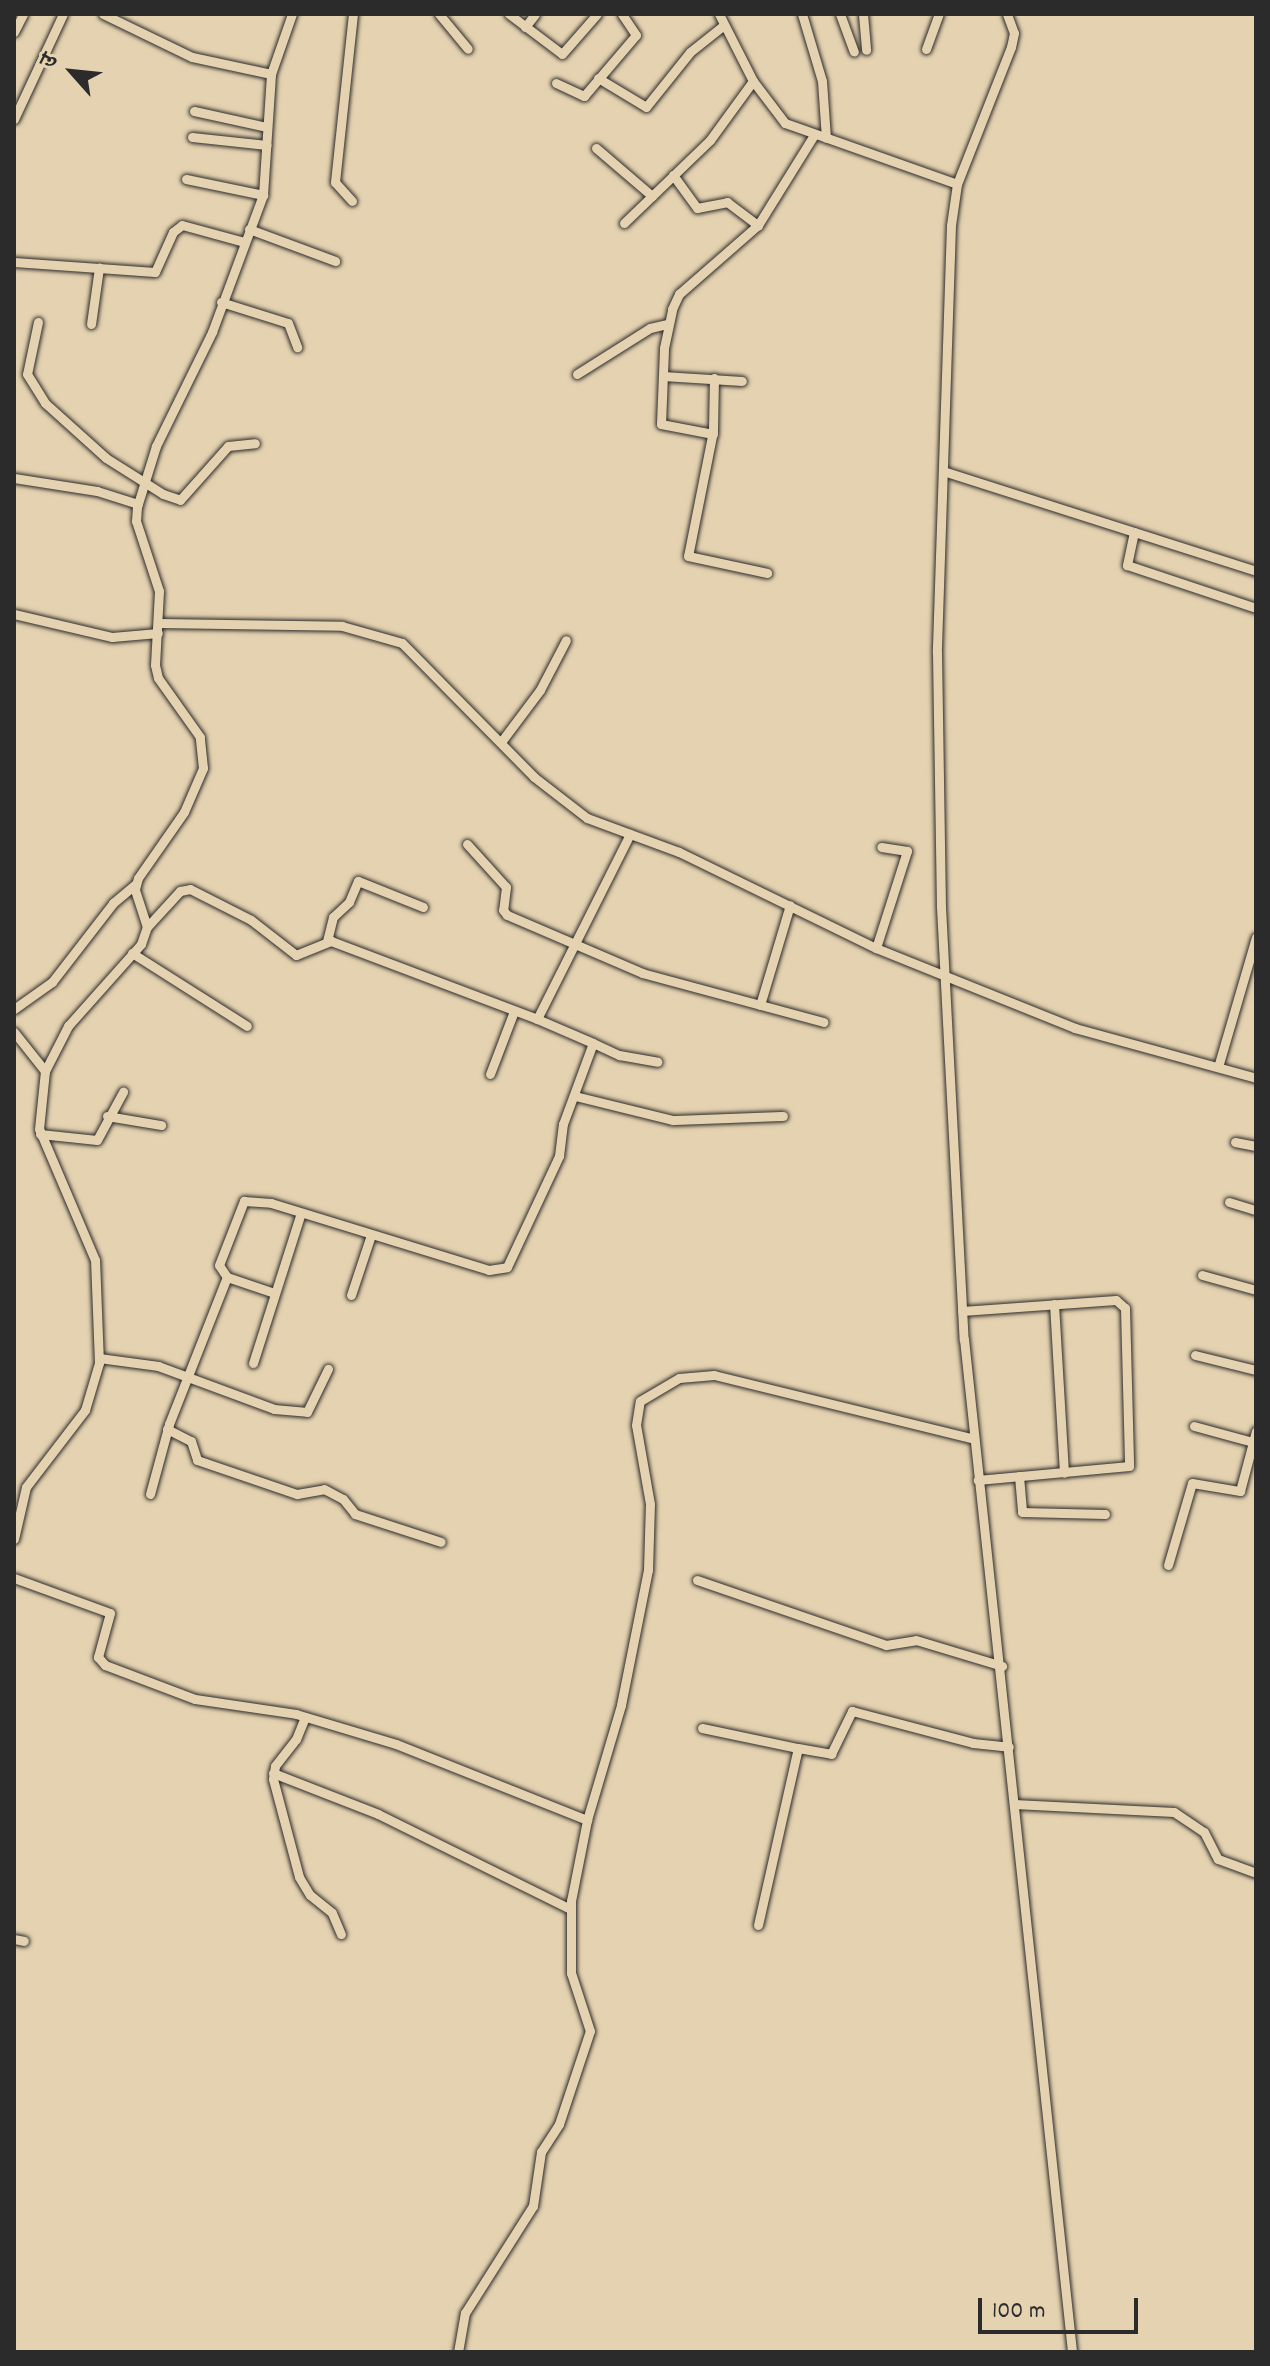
<!DOCTYPE html>
<meta charset="utf-8">
<style>
body{margin:0}
#map{position:relative;width:1270px;height:2366px;overflow:hidden;background:#e5d2b0;font-family:Dekko,"Playpen Sans Deva",sans-serif}
div>[style]{position:absolute}
[style*='--x']{left:calc(var(--x)*1px);top:calc(var(--y)*1px);width:calc(var(--w)*1px);rotate:calc(var(--a)*1deg)}
.roads{filter:drop-shadow(0 0 2px #2b2b2b) drop-shadow(0 0 2px #2b2b2b)}
.minor>*{height:9px;margin:-4.5px;padding:0 4.5px;transform-origin:4.5px;border-radius:4.5px;background:#e5d2b0}
span{translate:-50% -50%;white-space:nowrap;text-align:center;line-height:1.15;-webkit-text-stroke:6px #e5d2b0;paint-order:stroke}
.frame{position:absolute;inset:0;border:16px solid #2b2b2b;pointer-events:none}
.north{position:absolute;left:32px;top:32px;width:80px;height:80px;-webkit-text-stroke:6px #e5d2b0;paint-order:stroke;rotate:297deg;font-size:22px;font-weight:700;line-height:32px;text-align:center;color:#2b2b2b}
.north::after{content:'';display:block;margin:auto;width:28px;height:36px;background:#2b2b2b;clip-path:polygon(50% 0,100% 100%,50% 72%,0 100%)}
.scale{position:absolute;left:978px;top:2298px;width:160px;height:36px;box-sizing:border-box;border:4px solid #2b2b2b;border-top:0;padding-left:10px;font-size:24px;line-height:28px;white-space:nowrap;color:#2b2b2b;-webkit-text-stroke:6px #e5d2b0;paint-order:stroke}
</style>
<div id="map">
<div class="roads">
<div class="minor">
<div style="--x:103;--y:14;--w:99;--a:25.8"></div>
<div style="--x:192;--y:57;--w:81;--a:12.1"></div>
<div style="--x:439;--y:14;--w:45;--a:50.4"></div>
<div style="--x:509;--y:14;--w:66;--a:37"></div>
<div style="--x:562;--y:54;--w:53;--a:-48.8"></div>
<div style="--x:719;--y:14;--w:75;--a:63.1"></div>
<div style="--x:753;--y:81;--w:53;--a:52.7"></div>
<div style="--x:785;--y:123;--w:182;--a:19.5"></div>
<div style="--x:802;--y:14;--w:70;--a:73.4"></div>
<div style="--x:822;--y:81;--w:57;--a:86"></div>
<div style="--x:840;--y:14;--w:40;--a:69.8"></div>
<div style="--x:863;--y:14;--w:36;--a:85"></div>
<div style="--x:1007;--y:14;--w:20;--a:70"></div>
<div style="--x:1014;--y:33;--w:14;--a:102"></div>
<div style="--x:1011;--y:47;--w:147;--a:111.5"></div>
<div style="--x:957;--y:184;--w:41;--a:98.3"></div>
<div style="--x:951;--y:225;--w:428;--a:91.9"></div>
<div style="--x:937;--y:653;--w:254;--a:89.1"></div>
<div style="--x:941;--y:907;--w:433;--a:87"></div>
<div style="--x:964;--y:1339;--w:1019;--a:83.91"></div>
<div style="--x:525;--y:27;--w:16;--a:-52"></div>
<div style="--x:14;--y:32;--w:20;--a:-63"></div>
<div style="--x:926;--y:49;--w:37;--a:-70"></div>
<div style="--x:598;--y:78;--w:56;--a:31.1"></div>
<div style="--x:646;--y:107;--w:70;--a:-51.3"></div>
<div style="--x:690;--y:52;--w:43;--a:-38.5"></div>
<div style="--x:556;--y:83;--w:31;--a:25"></div>
<div style="--x:584;--y:96;--w:80;--a:-49.6"></div>
<div style="--x:636;--y:35;--w:25;--a:-124"></div>
<div style="--x:194;--y:111;--w:75;--a:12.4"></div>
<div style="--x:14;--y:119;--w:116;--a:-65"></div>
<div style="--x:192;--y:137;--w:75;--a:6.1"></div>
<div style="--x:596;--y:148;--w:74;--a:40.6"></div>
<div style="--x:673;--y:175;--w:41;--a:54"></div>
<div style="--x:697;--y:208;--w:31;--a:-11"></div>
<div style="--x:727;--y:202;--w:39;--a:37"></div>
<div style="--x:186;--y:179;--w:79;--a:11.7"></div>
<div style="--x:352;--y:201;--w:25;--a:-132"></div>
<div style="--x:335;--y:182;--w:169;--a:-83.9"></div>
<div style="--x:624;--y:223;--w:120;--a:-44"></div>
<div style="--x:710;--y:140;--w:73;--a:-53.9"></div>
<div style="--x:249;--y:229;--w:92;--a:20.4"></div>
<div style="--x:14;--y:262;--w:141;--a:4.1"></div>
<div style="--x:155;--y:272;--w:44;--a:-65.8"></div>
<div style="--x:173;--y:232;--w:11;--a:-38"></div>
<div style="--x:182;--y:225;--w:64;--a:15.3"></div>
<div style="--x:221;--y:302;--w:70;--a:17.4"></div>
<div style="--x:288;--y:323;--w:26;--a:69"></div>
<div style="--x:38;--y:322;--w:53;--a:101.9"></div>
<div style="--x:27;--y:374;--w:34;--a:58"></div>
<div style="--x:45;--y:403;--w:82;--a:42"></div>
<div style="--x:106;--y:458;--w:67;--a:32.3"></div>
<div style="--x:163;--y:494;--w:18;--a:19"></div>
<div style="--x:180;--y:500;--w:72;--a:-48.4"></div>
<div style="--x:228;--y:446;--w:27;--a:-6"></div>
<div style="--x:91;--y:324;--w:57;--a:-81.9"></div>
<div style="--x:577;--y:374;--w:86;--a:-32.2"></div>
<div style="--x:650;--y:328;--w:18;--a:-13"></div>
<div style="--x:663;--y:376;--w:79;--a:3.6"></div>
<div style="--x:714;--y:378;--w:53;--a:91.1"></div>
<div style="--x:713;--y:431;--w:127;--a:101.3"></div>
<div style="--x:688;--y:556;--w:81;--a:12.1"></div>
<div style="--x:713;--y:434;--w:53;--a:-169.1"></div>
<div style="--x:661;--y:424;--w:76;--a:-87.7"></div>
<div style="--x:664;--y:348;--w:40;--a:-78"></div>
<div style="--x:672;--y:309;--w:17;--a:-65"></div>
<div style="--x:679;--y:294;--w:105;--a:-41.1"></div>
<div style="--x:758;--y:225;--w:106;--a:-58.1"></div>
<div style="--x:943;--y:471;--w:329;--a:17.7"></div>
<div style="--x:14;--y:478;--w:84;--a:8.9"></div>
<div style="--x:97;--y:491;--w:43;--a:17.6"></div>
<div style="--x:1134;--y:532;--w:34;--a:102"></div>
<div style="--x:1127;--y:565;--w:136;--a:18.4"></div>
<div style="--x:14;--y:614;--w:101;--a:13.2"></div>
<div style="--x:112;--y:637;--w:46;--a:-5"></div>
<div style="--x:159;--y:623;--w:183;--a:0.9"></div>
<div style="--x:342;--y:626;--w:62;--a:15.8"></div>
<div style="--x:402;--y:643;--w:188;--a:45.4"></div>
<div style="--x:534;--y:777;--w:67;--a:37.7"></div>
<div style="--x:587;--y:818;--w:98;--a:20.3"></div>
<div style="--x:679;--y:852;--w:219;--a:26"></div>
<div style="--x:876;--y:948;--w:214;--a:21.9"></div>
<div style="--x:1075;--y:1028;--w:188;--a:15.4"></div>
<div style="--x:501;--y:742;--w:65;--a:-53.1"></div>
<div style="--x:540;--y:690;--w:56;--a:-62.5"></div>
<div style="--x:467;--y:844;--w:58;--a:47.8"></div>
<div style="--x:506;--y:887;--w:23;--a:97"></div>
<div style="--x:503;--y:910;--w:6;--a:51"></div>
<div style="--x:507;--y:915;--w:147;--a:23.2"></div>
<div style="--x:642;--y:973;--w:188;--a:15.1"></div>
<div style="--x:147;--y:927;--w:49;--a:-47.5"></div>
<div style="--x:180;--y:891;--w:10;--a:-11"></div>
<div style="--x:190;--y:889;--w:68;--a:26.9"></div>
<div style="--x:251;--y:920;--w:57;--a:37.9"></div>
<div style="--x:296;--y:955;--w:38;--a:-22"></div>
<div style="--x:331;--y:941;--w:220;--a:20.7"></div>
<div style="--x:327;--y:941;--w:25;--a:-76"></div>
<div style="--x:333;--y:917;--w:22;--a:-43"></div>
<div style="--x:349;--y:902;--w:23;--a:-67"></div>
<div style="--x:358;--y:881;--w:70;--a:21.8"></div>
<div style="--x:876;--y:948;--w:102;--a:-72.3"></div>
<div style="--x:907;--y:851;--w:26;--a:-171"></div>
<div style="--x:132;--y:953;--w:136;--a:32.4"></div>
<div style="--x:760;--y:1005;--w:104;--a:-73.3"></div>
<div style="--x:14;--y:1009;--w:47;--a:-35.4"></div>
<div style="--x:52;--y:982;--w:100;--a:-52.3"></div>
<div style="--x:113;--y:903;--w:30;--a:-40"></div>
<div style="--x:14;--y:1032;--w:50;--a:51.5"></div>
<div style="--x:593;--y:1043;--w:29;--a:25"></div>
<div style="--x:619;--y:1055;--w:39;--a:10"></div>
<div style="--x:1218;--y:1067;--w:135;--a:-73.7"></div>
<div style="--x:490;--y:1074;--w:67;--a:-69.1"></div>
<div style="--x:575;--y:1096;--w:101;--a:13.8"></div>
<div style="--x:673;--y:1120;--w:110;--a:-2.1"></div>
<div style="--x:107;--y:1116;--w:55;--a:9.5"></div>
<div style="--x:40;--y:1134;--w:57;--a:6"></div>
<div style="--x:97;--y:1140;--w:55;--a:-61.6"></div>
<div style="--x:1235;--y:1142;--w:21;--a:11"></div>
<div style="--x:1229;--y:1202;--w:28;--a:17"></div>
<div style="--x:1202;--y:1275;--w:56;--a:15.5"></div>
<div style="--x:227;--y:1277;--w:50;--a:18.8"></div>
<div style="--x:351;--y:1295;--w:63;--a:-71.6"></div>
<div style="--x:1054;--y:1304;--w:169;--a:86.6"></div>
<div style="--x:962;--y:1311;--w:154;--a:-4.1"></div>
<div style="--x:1116;--y:1300;--w:12;--a:42"></div>
<div style="--x:1125;--y:1308;--w:158;--a:88.5"></div>
<div style="--x:1129;--y:1466;--w:152;--a:174.7"></div>
<div style="--x:1195;--y:1355;--w:63;--a:13.8"></div>
<div style="--x:99;--y:1358;--w:60;--a:7.7"></div>
<div style="--x:158;--y:1366;--w:124;--a:20.3"></div>
<div style="--x:274;--y:1409;--w:33;--a:5"></div>
<div style="--x:307;--y:1412;--w:48;--a:-64"></div>
<div style="--x:253;--y:1363;--w:157;--a:-72.3"></div>
<div style="--x:1194;--y:1426;--w:61;--a:15.2"></div>
<div style="--x:167;--y:1429;--w:27;--a:27"></div>
<div style="--x:191;--y:1441;--w:20;--a:72"></div>
<div style="--x:197;--y:1460;--w:106;--a:18.8"></div>
<div style="--x:297;--y:1494;--w:27;--a:-10"></div>
<div style="--x:324;--y:1489;--w:21;--a:28"></div>
<div style="--x:343;--y:1499;--w:19;--a:51"></div>
<div style="--x:355;--y:1514;--w:90;--a:18"></div>
<div style="--x:1019;--y:1476;--w:36;--a:85"></div>
<div style="--x:1022;--y:1512;--w:83;--a:1.4"></div>
<div style="--x:150;--y:1494;--w:73;--a:-74.8"></div>
<div style="--x:169;--y:1424;--w:158;--a:-68.5"></div>
<div style="--x:227;--y:1277;--w:14;--a:-124"></div>
<div style="--x:219;--y:1265;--w:69;--a:-68.7"></div>
<div style="--x:244;--y:1201;--w:27;--a:4"></div>
<div style="--x:271;--y:1203;--w:228;--a:17.1"></div>
<div style="--x:489;--y:1270;--w:18;--a:-9"></div>
<div style="--x:507;--y:1267;--w:123;--a:-64.9"></div>
<div style="--x:559;--y:1156;--w:32;--a:-83"></div>
<div style="--x:563;--y:1124;--w:86;--a:-69.7"></div>
<div style="--x:593;--y:1043;--w:61;--a:-156.8"></div>
<div style="--x:537;--y:1019;--w:207;--a:-63.3"></div>
<div style="--x:14;--y:1539;--w:53;--a:-77"></div>
<div style="--x:26;--y:1487;--w:97;--a:-52.5"></div>
<div style="--x:85;--y:1410;--w:49;--a:-73.4"></div>
<div style="--x:99;--y:1363;--w:103;--a:-92.2"></div>
<div style="--x:95;--y:1260;--w:142;--a:-113.1"></div>
<div style="--x:39;--y:1129;--w:58;--a:-84.1"></div>
<div style="--x:45;--y:1071;--w:51;--a:-62.9"></div>
<div style="--x:68;--y:1026;--w:110;--a:-48.3"></div>
<div style="--x:141;--y:944;--w:18;--a:-71"></div>
<div style="--x:147;--y:927;--w:40;--a:-108"></div>
<div style="--x:135;--y:889;--w:11;--a:-75"></div>
<div style="--x:138;--y:878;--w:80;--a:-55.1"></div>
<div style="--x:184;--y:812;--w:48;--a:-66.6"></div>
<div style="--x:203;--y:768;--w:31;--a:-96"></div>
<div style="--x:200;--y:737;--w:72;--a:-125.4"></div>
<div style="--x:158;--y:678;--w:13;--a:-103"></div>
<div style="--x:155;--y:665;--w:74;--a:-86.9"></div>
<div style="--x:159;--y:591;--w:74;--a:-108.2"></div>
<div style="--x:136;--y:521;--w:14;--a:-86"></div>
<div style="--x:137;--y:507;--w:64;--a:-72.7"></div>
<div style="--x:156;--y:446;--w:127;--a:-63.8"></div>
<div style="--x:212;--y:332;--w:146;--a:-69.6"></div>
<div style="--x:263;--y:195;--w:121;--a:-86.2"></div>
<div style="--x:271;--y:74;--w:64;--a:-70.7"></div>
<div style="--x:1168;--y:1565;--w:85;--a:-73.7"></div>
<div style="--x:1192;--y:1483;--w:49;--a:9.5"></div>
<div style="--x:1240;--y:1491;--w:62;--a:-75.1"></div>
<div style="--x:14;--y:1578;--w:102;--a:20"></div>
<div style="--x:110;--y:1613;--w:46;--a:105.3"></div>
<div style="--x:98;--y:1657;--w:11;--a:49"></div>
<div style="--x:105;--y:1665;--w:96;--a:20.7"></div>
<div style="--x:195;--y:1699;--w:102;--a:8.4"></div>
<div style="--x:296;--y:1714;--w:104;--a:16.7"></div>
<div style="--x:396;--y:1744;--w:206;--a:21.7"></div>
<div style="--x:697;--y:1580;--w:200;--a:19"></div>
<div style="--x:886;--y:1645;--w:30;--a:-9"></div>
<div style="--x:916;--y:1640;--w:90;--a:16.8"></div>
<div style="--x:305;--y:1717;--w:24;--a:112"></div>
<div style="--x:296;--y:1739;--w:34;--a:128"></div>
<div style="--x:275;--y:1766;--w:13;--a:99"></div>
<div style="--x:273;--y:1779;--w:101;--a:75.1"></div>
<div style="--x:299;--y:1877;--w:21;--a:59"></div>
<div style="--x:310;--y:1895;--w:28;--a:39"></div>
<div style="--x:332;--y:1913;--w:23;--a:67"></div>
<div style="--x:702;--y:1728;--w:98;--a:11.8"></div>
<div style="--x:273;--y:1773;--w:113;--a:21.3"></div>
<div style="--x:378;--y:1814;--w:214;--a:26.3"></div>
<div style="--x:1014;--y:1804;--w:160;--a:2.9"></div>
<div style="--x:1174;--y:1812;--w:36;--a:34"></div>
<div style="--x:1204;--y:1832;--w:30;--a:63"></div>
<div style="--x:1218;--y:1859;--w:40;--a:20.2"></div>
<div style="--x:758;--y:1925;--w:181;--a:-77.3"></div>
<div style="--x:798;--y:1748;--w:34;--a:10"></div>
<div style="--x:831;--y:1754;--w:48;--a:-64"></div>
<div style="--x:852;--y:1711;--w:125;--a:14.8"></div>
<div style="--x:973;--y:1743;--w:36;--a:6"></div>
<div style="--x:14;--y:1939;--w:10;--a:11"></div>
<div style="--x:458;--y:2352;--w:40;--a:-80"></div>
<div style="--x:465;--y:2313;--w:127;--a:-57.6"></div>
<div style="--x:533;--y:2206;--w:55;--a:-81.6"></div>
<div style="--x:541;--y:2152;--w:33;--a:-57"></div>
<div style="--x:559;--y:2124;--w:98;--a:-71.6"></div>
<div style="--x:590;--y:2031;--w:61;--a:-108.1"></div>
<div style="--x:571;--y:1973;--w:72;--a:-90"></div>
<div style="--x:571;--y:1901;--w:83;--a:-78.8"></div>
<div style="--x:587;--y:1820;--w:120;--a:-73.5"></div>
<div style="--x:621;--y:1705;--w:138;--a:-78.7"></div>
<div style="--x:648;--y:1570;--w:66;--a:-88.3"></div>
<div style="--x:650;--y:1504;--w:80;--a:-100"></div>
<div style="--x:636;--y:1425;--w:24;--a:-81"></div>
<div style="--x:640;--y:1401;--w:45;--a:-30.5"></div>
<div style="--x:679;--y:1378;--w:35;--a:-5"></div>
<div style="--x:714;--y:1375;--w:268;--a:13.8"></div>
</div>
</div>
<div class="frame"></div>
<div class="north">उ</div>
<div class="scale">100 m</div>
</div>
